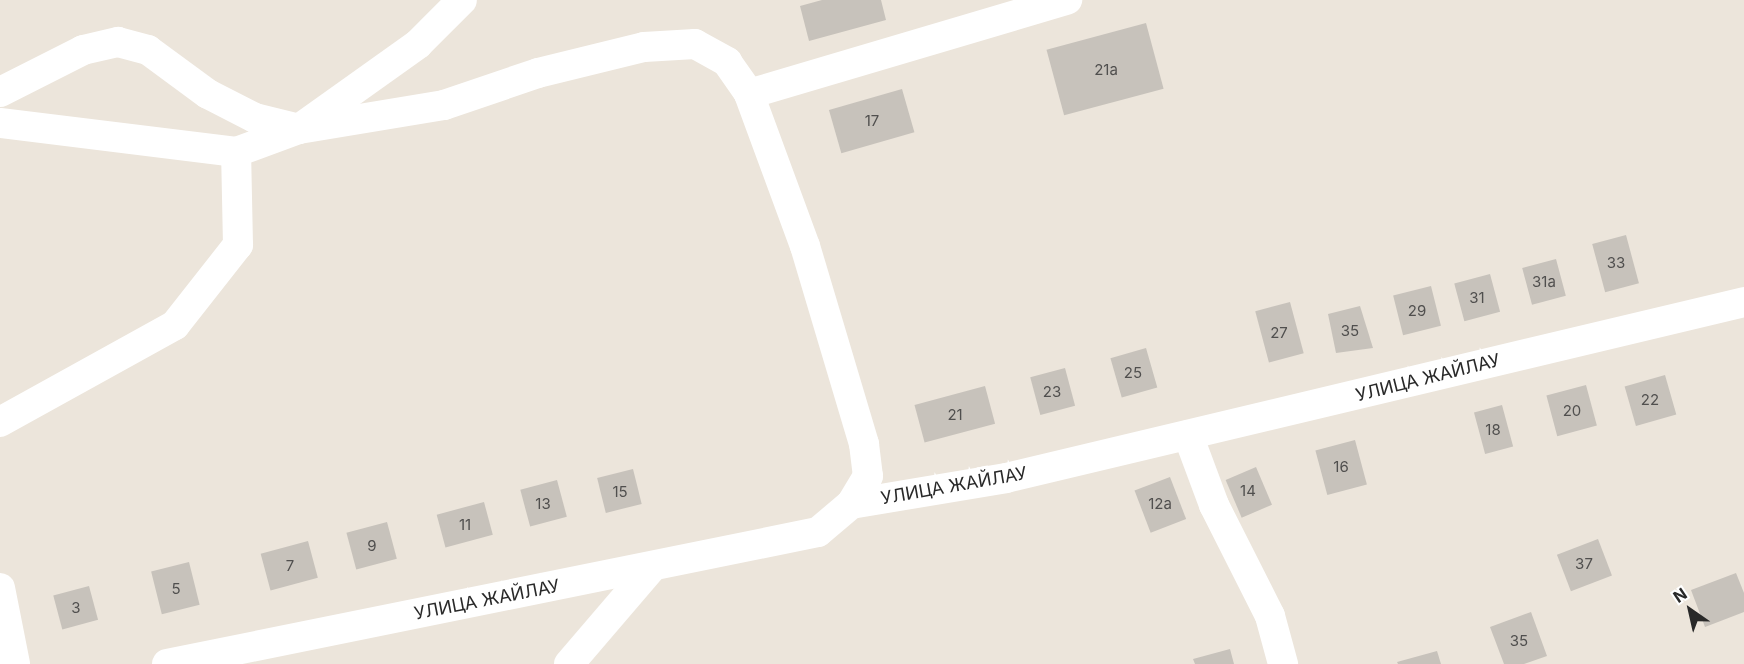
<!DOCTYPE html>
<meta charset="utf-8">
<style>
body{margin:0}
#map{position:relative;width:1744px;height:664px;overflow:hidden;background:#ece5db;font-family:Inter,sans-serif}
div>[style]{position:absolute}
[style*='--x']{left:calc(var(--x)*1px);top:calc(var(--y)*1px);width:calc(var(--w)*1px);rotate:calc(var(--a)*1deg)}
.building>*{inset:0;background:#c7c2bb;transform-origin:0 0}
.minor>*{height:30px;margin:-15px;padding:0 15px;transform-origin:15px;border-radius:15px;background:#fff}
span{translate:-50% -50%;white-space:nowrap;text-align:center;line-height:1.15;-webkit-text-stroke:6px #fff;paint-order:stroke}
.number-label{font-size:15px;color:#504f4e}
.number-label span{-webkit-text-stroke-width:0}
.street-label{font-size:18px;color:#292929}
.north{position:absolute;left:1660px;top:580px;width:60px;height:60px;-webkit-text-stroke:4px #fff;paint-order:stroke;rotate:326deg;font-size:16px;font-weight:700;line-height:24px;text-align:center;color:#292929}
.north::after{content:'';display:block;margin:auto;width:21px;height:27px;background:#292929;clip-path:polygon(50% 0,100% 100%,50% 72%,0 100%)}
</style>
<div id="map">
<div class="building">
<div style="clip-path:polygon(822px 0,881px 0,886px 20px,809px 41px,800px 6px)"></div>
<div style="left:1146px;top:23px;width:68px;height:103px;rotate:75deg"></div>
<div style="left:902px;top:89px;width:45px;height:76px;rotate:74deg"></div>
<div style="left:1626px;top:235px;width:50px;height:35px;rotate:75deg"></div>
<div style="left:1556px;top:259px;width:38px;height:35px;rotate:75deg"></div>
<div style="left:1490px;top:274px;width:39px;height:37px;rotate:75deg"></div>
<div style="left:1431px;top:286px;width:41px;height:39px;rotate:76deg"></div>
<div style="left:1290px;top:302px;width:53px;height:36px;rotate:75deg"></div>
<div style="clip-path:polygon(1360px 306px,1373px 348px,1336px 353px,1328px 314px)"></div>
<div style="left:1146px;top:348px;width:41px;height:37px;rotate:74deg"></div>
<div style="left:1065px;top:368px;width:39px;height:36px;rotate:75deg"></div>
<div style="left:1665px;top:375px;width:41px;height:42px;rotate:74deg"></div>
<div style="left:1586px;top:385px;width:42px;height:41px;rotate:75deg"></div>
<div style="left:985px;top:386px;width:39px;height:73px;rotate:75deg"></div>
<div style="left:1502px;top:405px;width:43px;height:29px;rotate:75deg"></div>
<div style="left:1355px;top:440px;width:46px;height:41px;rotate:75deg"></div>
<div style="left:1256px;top:467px;width:41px;height:33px;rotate:67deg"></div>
<div style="left:633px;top:469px;width:36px;height:37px;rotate:76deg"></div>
<div style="left:1170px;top:477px;width:45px;height:38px;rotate:69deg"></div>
<div style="left:557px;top:480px;width:38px;height:38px;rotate:75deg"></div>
<div style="left:484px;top:502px;width:34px;height:49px;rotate:75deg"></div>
<div style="left:387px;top:522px;width:38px;height:42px;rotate:75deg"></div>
<div style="left:1598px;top:539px;width:39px;height:44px;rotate:69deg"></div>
<div style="left:308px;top:541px;width:38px;height:49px;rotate:75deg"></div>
<div style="left:189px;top:562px;width:44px;height:39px;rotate:76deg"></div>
<div style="clip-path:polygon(1736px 573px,1744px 593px,1744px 612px,1705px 627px,1691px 590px)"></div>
<div style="left:89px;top:586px;width:35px;height:37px;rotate:75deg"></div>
<div style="clip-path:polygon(1531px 612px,1547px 656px,1524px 664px,1504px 664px,1490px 627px)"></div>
<div style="clip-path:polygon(1230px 649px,1234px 664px,1195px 664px,1193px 659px)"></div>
<div style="clip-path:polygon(1437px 651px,1441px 664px,1398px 664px,1397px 662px)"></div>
</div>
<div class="minor">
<div style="--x:0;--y:92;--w:93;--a:-26.8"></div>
<div style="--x:83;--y:50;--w:36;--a:-13"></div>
<div style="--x:118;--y:42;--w:31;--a:15"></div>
<div style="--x:148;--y:50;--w:74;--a:36.3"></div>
<div style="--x:208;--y:94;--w:53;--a:27.1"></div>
<div style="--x:255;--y:118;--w:45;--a:14"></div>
<div style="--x:299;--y:129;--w:147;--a:-9.4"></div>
<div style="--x:444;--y:105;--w:99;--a:-18.8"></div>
<div style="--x:538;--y:73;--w:109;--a:-13.8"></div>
<div style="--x:644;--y:47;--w:51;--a:-3.4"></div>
<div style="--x:695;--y:44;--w:37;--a:29"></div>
<div style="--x:727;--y:62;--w:39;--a:55"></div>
<div style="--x:749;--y:94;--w:162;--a:69.8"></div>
<div style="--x:805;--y:246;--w:207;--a:73.4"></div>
<div style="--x:864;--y:444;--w:32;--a:83"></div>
<div style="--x:868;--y:476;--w:33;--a:121"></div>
<div style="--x:749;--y:94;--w:332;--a:-16.5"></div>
<div style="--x:0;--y:123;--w:238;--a:7"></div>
<div style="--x:0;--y:422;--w:200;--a:-29"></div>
<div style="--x:175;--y:325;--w:102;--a:-51.8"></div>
<div style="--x:238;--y:245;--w:93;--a:-91.2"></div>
<div style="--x:236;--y:152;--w:67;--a:-20.1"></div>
<div style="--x:299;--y:129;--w:146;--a:-35.5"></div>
<div style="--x:418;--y:44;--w:62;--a:-45"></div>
<div style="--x:1188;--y:435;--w:75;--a:69.6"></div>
<div style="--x:1214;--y:505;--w:124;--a:63.2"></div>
<div style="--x:1270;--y:616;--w:50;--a:74.8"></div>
<div style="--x:0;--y:588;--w:77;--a:78.8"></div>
<div style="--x:167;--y:664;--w:664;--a:-11.46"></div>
<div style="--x:818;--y:532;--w:43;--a:-40.3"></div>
<div style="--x:851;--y:504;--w:157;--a:-9.5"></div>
<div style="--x:1006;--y:478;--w:759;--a:-13.41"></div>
<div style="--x:569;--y:664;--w:128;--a:-49.4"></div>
</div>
<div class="number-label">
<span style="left:1106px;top:70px">21а</span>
<span style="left:872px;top:121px">17</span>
<span style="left:1616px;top:263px">33</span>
<span style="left:1544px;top:282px">31а</span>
<span style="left:1477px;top:298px">31</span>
<span style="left:1417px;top:311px">29</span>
<span style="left:1350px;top:331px">35</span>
<span style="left:1279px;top:333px">27</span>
<span style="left:1133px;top:373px">25</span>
<span style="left:1052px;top:392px">23</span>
<span style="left:1650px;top:400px">22</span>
<span style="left:1572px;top:411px">20</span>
<span style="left:955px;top:415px">21</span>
<span style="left:1493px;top:430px">18</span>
<span style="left:1341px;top:467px">16</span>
<span style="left:1248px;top:491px">14</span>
<span style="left:620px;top:492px">15</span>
<span style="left:543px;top:504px">13</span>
<span style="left:1160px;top:504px">12а</span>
<span style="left:465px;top:525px">11</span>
<span style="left:372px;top:546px">9</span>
<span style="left:1584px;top:564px">37</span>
<span style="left:290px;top:566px">7</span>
<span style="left:176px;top:589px">5</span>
<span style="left:76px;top:608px">3</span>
<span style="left:1519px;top:641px">35</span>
</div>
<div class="street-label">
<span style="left:1428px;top:378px;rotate:-14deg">УЛИЦА ЖАЙЛАУ</span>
<span style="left:954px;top:486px;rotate:-10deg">УЛИЦА ЖАЙЛАУ</span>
<span style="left:487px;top:600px;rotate:-11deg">УЛИЦА ЖАЙЛАУ</span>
</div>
<div class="north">N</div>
</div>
